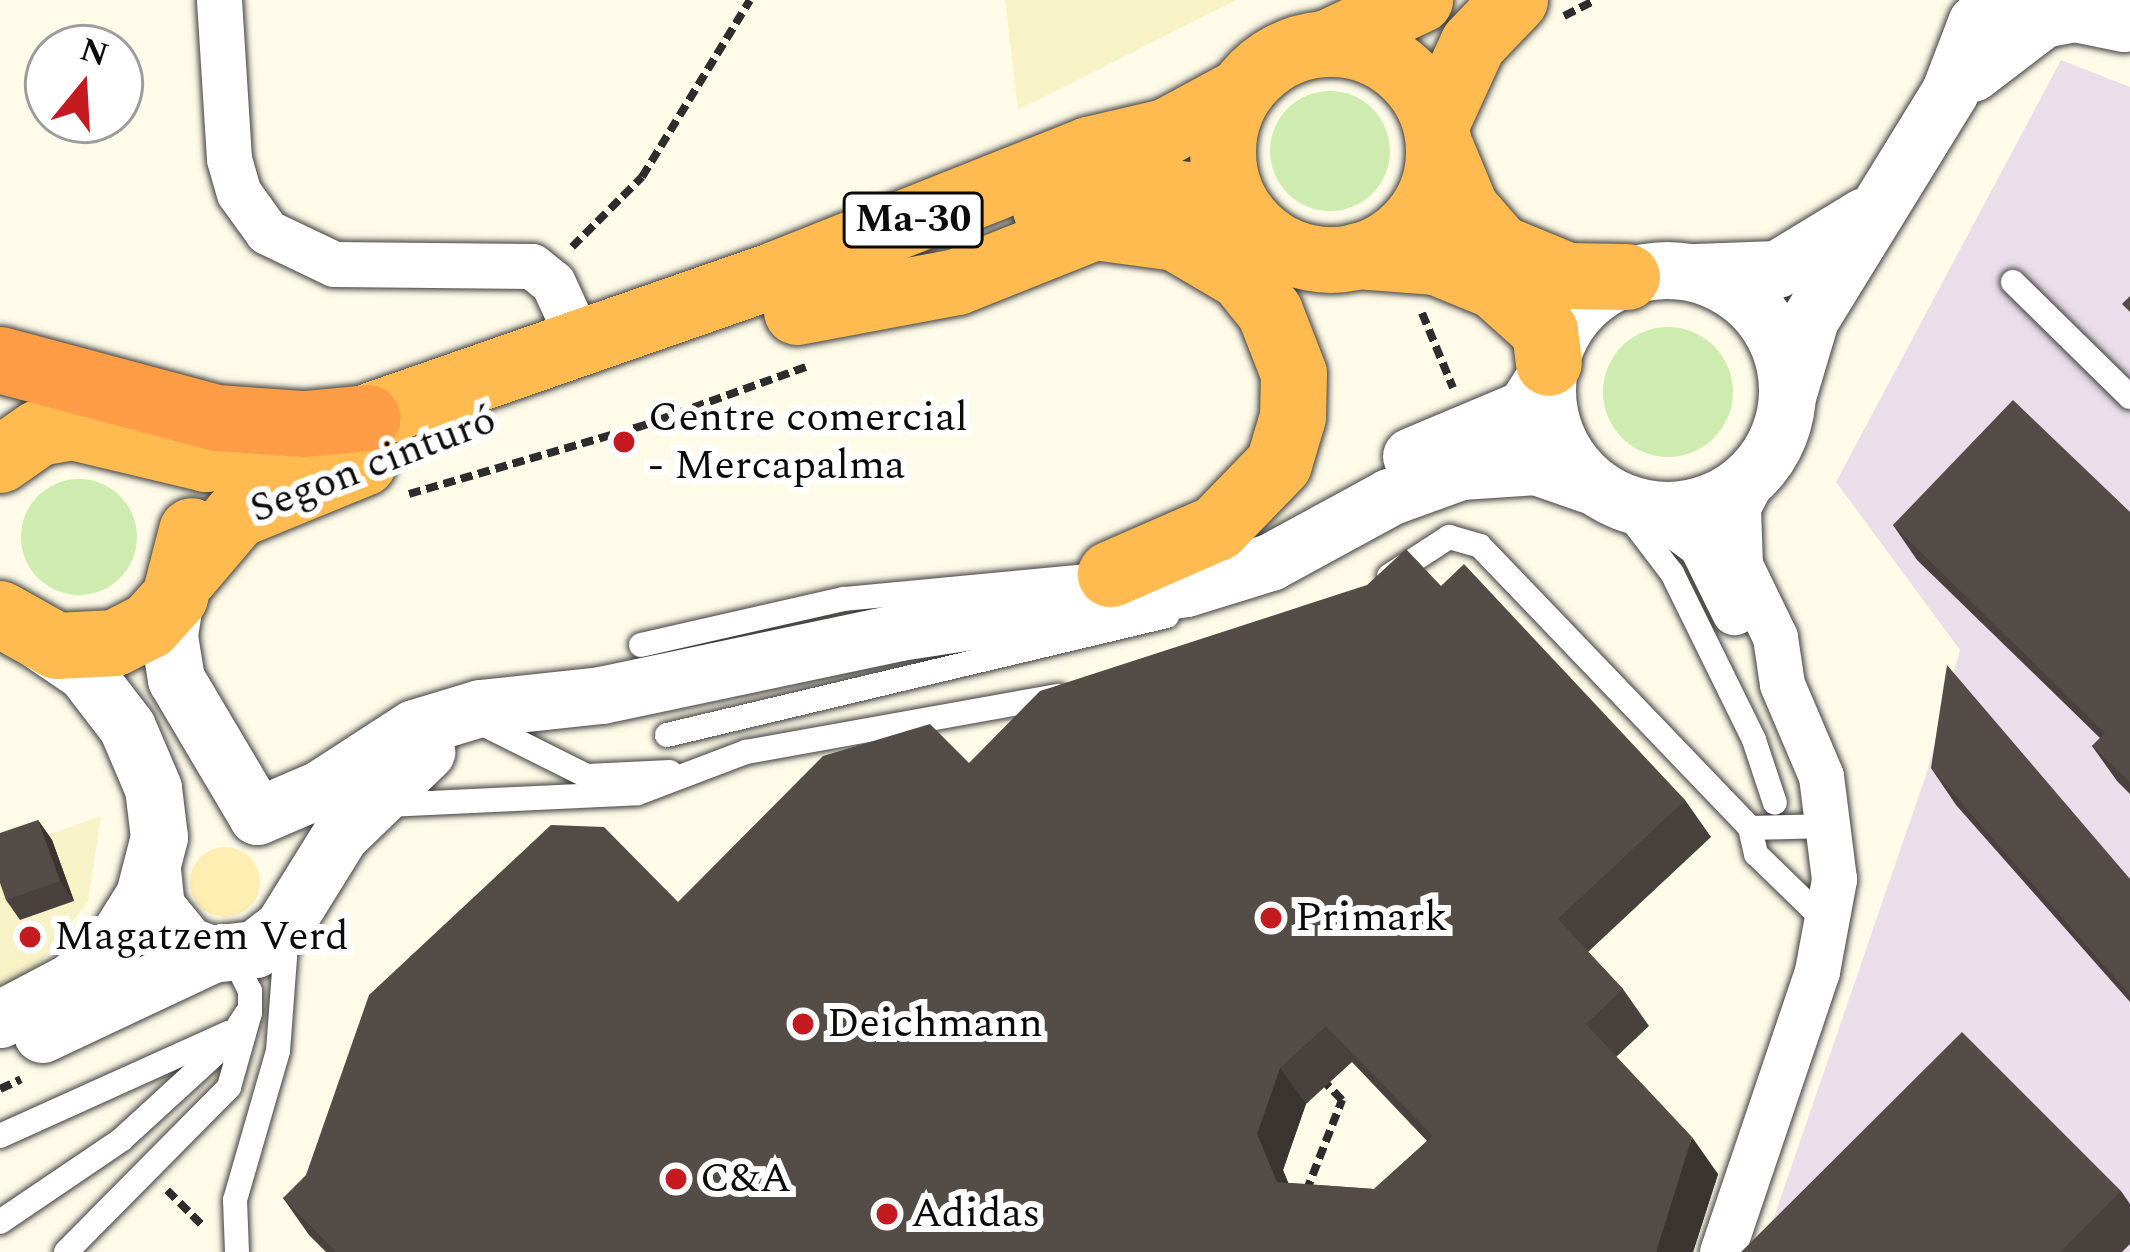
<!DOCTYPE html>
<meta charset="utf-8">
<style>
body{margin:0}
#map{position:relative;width:2130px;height:1252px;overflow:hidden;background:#fffbe9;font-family:Spectral,serif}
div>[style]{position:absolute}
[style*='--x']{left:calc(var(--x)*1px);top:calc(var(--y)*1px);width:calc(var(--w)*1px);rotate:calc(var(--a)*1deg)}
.industrial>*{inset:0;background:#eadeeb}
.farmland>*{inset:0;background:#f7f3c7}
.green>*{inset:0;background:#cfecb0}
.round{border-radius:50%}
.sand>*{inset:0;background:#ffeeb1}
.path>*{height:8px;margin-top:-4px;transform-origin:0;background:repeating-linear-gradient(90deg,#2d2d2d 0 12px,transparent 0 18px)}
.roads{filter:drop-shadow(0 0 3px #3e3e3e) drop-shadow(0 0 3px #3e3e3e)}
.service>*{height:24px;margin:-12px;padding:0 12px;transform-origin:12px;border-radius:12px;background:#fff}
.minor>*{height:45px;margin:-22.5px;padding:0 22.5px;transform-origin:22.5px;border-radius:22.5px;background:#fff}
.tertiary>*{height:57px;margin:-28.5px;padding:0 28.5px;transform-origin:28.5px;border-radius:28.5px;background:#fff}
.tertiary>.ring{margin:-28.5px;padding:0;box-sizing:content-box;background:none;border:57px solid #fff;border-radius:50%}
.trunk>*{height:66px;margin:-33px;padding:0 33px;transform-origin:33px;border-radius:33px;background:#ffba50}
.trunk>.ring{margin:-33px;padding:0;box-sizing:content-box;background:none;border:66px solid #ffba50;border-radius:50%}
.motorway>*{height:66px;margin:-33px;padding:0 33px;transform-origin:33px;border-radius:33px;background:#ff9d47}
.wall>*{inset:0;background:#48413d}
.shaded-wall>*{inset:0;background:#3b3532}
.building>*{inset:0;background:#544c47}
.dots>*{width:33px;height:33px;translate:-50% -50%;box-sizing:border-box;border:6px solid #fff;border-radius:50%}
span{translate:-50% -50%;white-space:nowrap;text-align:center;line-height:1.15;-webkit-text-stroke:12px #fff;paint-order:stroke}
.shield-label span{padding:3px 9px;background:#fff;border:3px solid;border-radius:9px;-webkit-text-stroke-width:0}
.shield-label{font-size:39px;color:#0b0b0b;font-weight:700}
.poi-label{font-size:42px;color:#0b0b0b}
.left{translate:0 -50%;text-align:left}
.street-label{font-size:42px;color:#0b0b0b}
.north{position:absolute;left:24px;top:24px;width:120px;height:120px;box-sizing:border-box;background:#fff;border:3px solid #9d9d9d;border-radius:50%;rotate:18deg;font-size:33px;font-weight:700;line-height:48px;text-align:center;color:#0b0b0b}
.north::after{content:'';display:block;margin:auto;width:42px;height:54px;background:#c41a20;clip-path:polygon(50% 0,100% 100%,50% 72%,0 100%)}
</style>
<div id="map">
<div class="industrial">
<div style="clip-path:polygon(2061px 60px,2130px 87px,2130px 1252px,1762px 1252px,1927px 772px,1960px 650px,1836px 482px)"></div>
</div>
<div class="farmland">
<div style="clip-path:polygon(1005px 0,1237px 0,1018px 110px)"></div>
<div style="clip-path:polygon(101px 816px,88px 902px,33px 971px,0 998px,0 852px)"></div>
</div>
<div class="green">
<div class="round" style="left:1270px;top:91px;width:120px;height:120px"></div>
<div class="round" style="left:1603px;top:327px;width:130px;height:130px"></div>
<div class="round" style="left:21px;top:479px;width:116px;height:116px"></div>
</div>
<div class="sand">
<div class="round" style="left:190px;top:847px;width:70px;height:70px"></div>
</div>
<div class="path">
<div style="--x:1564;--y:16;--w:35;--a:-27"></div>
<div style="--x:572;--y:247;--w:99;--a:-45"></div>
<div style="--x:642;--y:177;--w:207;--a:-58.6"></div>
<div style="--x:1422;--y:313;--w:81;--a:67.5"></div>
<div style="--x:409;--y:494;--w:243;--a:-16.3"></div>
<div style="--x:642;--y:426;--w:174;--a:-19.8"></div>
<div style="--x:0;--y:1089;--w:23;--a:-25"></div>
<div style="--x:167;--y:1190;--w:51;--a:45"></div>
<div style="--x:1306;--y:1192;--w:99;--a:-68.6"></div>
<div style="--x:1342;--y:1100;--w:29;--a:-134"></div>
</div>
<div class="roads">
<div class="service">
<div style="--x:2013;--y:282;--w:164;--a:44.5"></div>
<div style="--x:1614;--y:497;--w:96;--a:52.7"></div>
<div style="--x:1672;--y:573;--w:186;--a:63.8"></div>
<div style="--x:1754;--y:740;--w:66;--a:71.6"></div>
<div style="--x:1389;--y:576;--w:72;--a:-33"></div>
<div style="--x:1449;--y:537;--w:32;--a:16"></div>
<div style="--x:1480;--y:546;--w:390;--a:46.2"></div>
<div style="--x:1750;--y:828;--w:27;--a:77"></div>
<div style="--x:1756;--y:854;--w:100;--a:44.2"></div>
<div style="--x:641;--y:645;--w:208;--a:-12.8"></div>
<div style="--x:844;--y:599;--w:254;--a:-5.4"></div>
<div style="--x:473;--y:719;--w:127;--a:26.6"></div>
<div style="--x:587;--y:776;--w:83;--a:-2.8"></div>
<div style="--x:667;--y:735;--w:514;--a:-13.39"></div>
<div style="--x:387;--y:805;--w:251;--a:-2.7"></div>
<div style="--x:638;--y:793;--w:116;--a:-20.8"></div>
<div style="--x:746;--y:752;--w:317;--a:-10.2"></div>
<div style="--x:1750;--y:828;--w:80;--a:-1.4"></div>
<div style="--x:0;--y:1136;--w:250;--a:-24.3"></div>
<div style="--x:0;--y:1222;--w:146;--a:-34.1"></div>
<div style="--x:121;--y:1140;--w:145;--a:-42.5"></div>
<div style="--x:228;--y:1042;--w:33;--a:-57"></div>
<div style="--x:66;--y:1252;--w:232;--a:-45.3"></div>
<div style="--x:229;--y:1087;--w:77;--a:-74.2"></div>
<div style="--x:250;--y:1013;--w:22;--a:-90"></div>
<div style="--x:250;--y:991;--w:40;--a:-116.6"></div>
<div style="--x:237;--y:1252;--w:52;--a:-92.2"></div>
<div style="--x:235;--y:1200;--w:155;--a:-73.9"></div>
<div style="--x:278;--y:1051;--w:119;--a:-85.7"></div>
</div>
<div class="minor">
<div style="--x:219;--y:0;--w:159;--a:86.4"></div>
<div style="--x:229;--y:159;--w:35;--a:74"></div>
<div style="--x:239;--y:193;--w:48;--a:54.3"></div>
<div style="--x:267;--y:232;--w:74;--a:25.5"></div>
<div style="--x:334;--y:264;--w:198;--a:0.6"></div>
<div style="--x:532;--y:266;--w:27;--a:39"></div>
<div style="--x:553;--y:283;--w:69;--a:65.3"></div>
<div style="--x:1651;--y:508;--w:62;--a:36.5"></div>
<div style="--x:1701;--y:545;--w:75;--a:63.8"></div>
<div style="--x:1722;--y:1252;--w:297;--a:-71.3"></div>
<div style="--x:1817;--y:971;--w:94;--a:-79.5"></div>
<div style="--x:1834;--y:879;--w:104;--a:-97.2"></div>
<div style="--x:1821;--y:776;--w:100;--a:-113"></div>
<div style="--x:1782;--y:684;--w:48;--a:-98.5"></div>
<div style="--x:1775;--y:637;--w:80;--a:-115.9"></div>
<div style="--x:1740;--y:565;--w:58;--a:-92"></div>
<div style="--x:1738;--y:507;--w:43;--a:-62.2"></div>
</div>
<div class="tertiary">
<div style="--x:1972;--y:73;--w:89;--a:-37.3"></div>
<div style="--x:2043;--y:19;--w:33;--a:-11"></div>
<div style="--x:2075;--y:13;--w:50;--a:11.5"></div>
<div class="ring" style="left:1547px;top:270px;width:183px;height:183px"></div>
<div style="--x:1696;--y:272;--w:81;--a:-2.1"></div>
<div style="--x:1777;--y:269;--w:102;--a:-31.3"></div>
<div style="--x:1788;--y:393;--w:77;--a:-73.4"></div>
<div style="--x:1810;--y:319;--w:268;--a:-58.4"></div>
<div style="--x:1950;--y:91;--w:73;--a:-69.1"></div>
<div style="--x:1976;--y:23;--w:33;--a:-44"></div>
<div style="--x:1411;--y:456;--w:124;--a:-22.8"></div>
<div style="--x:1525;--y:408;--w:45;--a:-57.7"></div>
<div style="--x:175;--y:597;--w:39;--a:99"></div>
<div style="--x:169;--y:636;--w:44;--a:80.8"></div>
<div style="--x:176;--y:679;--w:159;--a:59.4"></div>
<div style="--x:257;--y:816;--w:69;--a:-23.2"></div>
<div style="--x:320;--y:789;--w:112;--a:-33"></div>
<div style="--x:414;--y:728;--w:69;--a:-16.9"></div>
<div style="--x:480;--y:708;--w:122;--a:-6.1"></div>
<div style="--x:601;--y:695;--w:305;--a:-11.9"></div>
<div style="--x:899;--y:632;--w:290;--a:-8.7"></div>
<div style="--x:1186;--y:588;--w:88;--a:-17.2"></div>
<div style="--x:1270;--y:562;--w:136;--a:-28.6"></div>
<div style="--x:1389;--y:497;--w:77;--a:-19.9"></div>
<div style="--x:1461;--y:471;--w:75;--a:-3.8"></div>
<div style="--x:1536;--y:466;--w:64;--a:19.3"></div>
<div style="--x:152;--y:870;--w:37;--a:84"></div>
<div style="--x:156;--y:907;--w:49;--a:50.8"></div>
<div style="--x:187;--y:945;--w:27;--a:20"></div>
<div style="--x:212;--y:954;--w:43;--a:-6.6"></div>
<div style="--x:255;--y:949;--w:36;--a:-38"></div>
<div style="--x:283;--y:927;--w:108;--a:-58.2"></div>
<div style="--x:340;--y:835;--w:120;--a:-44"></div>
<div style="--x:0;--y:1019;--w:81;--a:-27.8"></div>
<div style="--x:72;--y:981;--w:60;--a:-43"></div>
<div style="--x:116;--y:940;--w:53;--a:-58.1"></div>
<div style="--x:144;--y:895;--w:60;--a:-75.5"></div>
<div style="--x:159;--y:837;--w:49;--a:-97"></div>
<div style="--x:153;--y:788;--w:66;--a:-113.1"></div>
<div style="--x:127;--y:727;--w:69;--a:-127.4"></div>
<div style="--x:85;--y:672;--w:55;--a:-146"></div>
<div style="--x:42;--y:1034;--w:188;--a:-25.2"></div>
</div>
<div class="trunk">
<div style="--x:1326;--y:44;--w:104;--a:-25.1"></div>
<div class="ring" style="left:1223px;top:44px;width:150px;height:150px"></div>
<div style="--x:1436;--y:125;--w:89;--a:-65.4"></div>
<div style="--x:1473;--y:44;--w:61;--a:-46.3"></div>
<div style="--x:1439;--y:144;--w:70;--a:67.4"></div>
<div style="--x:1466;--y:209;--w:52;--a:48.9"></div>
<div style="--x:1500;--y:248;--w:74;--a:22.4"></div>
<div style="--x:1568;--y:276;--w:59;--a:1"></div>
<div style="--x:1046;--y:210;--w:96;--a:-12.6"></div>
<div style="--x:1140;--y:189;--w:57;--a:7"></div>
<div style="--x:1197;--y:196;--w:54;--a:25.1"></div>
<div style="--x:1358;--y:256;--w:78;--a:4.4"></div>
<div style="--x:1436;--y:262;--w:64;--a:22.1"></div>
<div style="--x:1495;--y:286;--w:67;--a:42"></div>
<div style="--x:1545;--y:331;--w:32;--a:83"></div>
<div style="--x:797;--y:312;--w:163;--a:-10.6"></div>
<div style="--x:957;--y:282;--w:149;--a:-21.7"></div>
<div style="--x:1095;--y:227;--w:82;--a:7.7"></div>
<div style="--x:1176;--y:238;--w:77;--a:30.6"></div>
<div style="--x:1242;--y:277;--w:45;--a:51.3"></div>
<div style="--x:1270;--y:312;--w:66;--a:68.8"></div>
<div style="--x:1294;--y:374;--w:43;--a:91.3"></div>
<div style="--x:1293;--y:417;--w:49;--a:106.6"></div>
<div style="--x:1279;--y:464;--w:89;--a:134.1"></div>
<div style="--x:1217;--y:528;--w:116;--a:156.5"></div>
<div style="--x:0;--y:460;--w:47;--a:-34.7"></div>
<div style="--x:39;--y:433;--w:34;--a:-10"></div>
<div style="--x:72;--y:427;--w:138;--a:13.4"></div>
<div style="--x:206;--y:459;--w:109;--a:-12.1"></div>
<div style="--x:313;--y:436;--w:489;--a:-19.2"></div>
<div style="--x:775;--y:275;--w:338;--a:-21.7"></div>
<div style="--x:1089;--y:150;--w:79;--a:-13.2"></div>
<div style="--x:1166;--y:132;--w:84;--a:-28.4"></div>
<div style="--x:185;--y:576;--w:80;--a:-49.6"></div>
<div style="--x:237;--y:515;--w:137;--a:-22.3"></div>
<div style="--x:0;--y:614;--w:65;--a:29.3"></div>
<div style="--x:57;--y:646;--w:58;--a:-3"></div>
<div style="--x:115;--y:643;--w:38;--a:-27"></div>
<div style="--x:149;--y:626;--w:39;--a:-48"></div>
<div style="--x:175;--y:597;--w:68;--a:-75.6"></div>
</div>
<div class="motorway">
<div style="--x:0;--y:360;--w:224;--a:15"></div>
<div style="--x:216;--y:418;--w:89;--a:3.9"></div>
<div style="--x:305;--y:424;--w:63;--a:-5.4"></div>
</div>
</div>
<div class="wall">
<div style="clip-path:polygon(2130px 512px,2130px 794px,2117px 781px,2092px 746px,2100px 738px,1917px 560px,1893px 525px)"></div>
<div style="clip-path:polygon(evenodd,1441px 586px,1685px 800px,1711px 837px,1588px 952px,1623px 989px,1649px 1026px,1616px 1057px,1718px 1174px,1693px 1252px,326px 1252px,309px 1235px,283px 1198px,678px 902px,969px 763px,1441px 586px,1352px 1062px,1427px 1141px,1374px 1189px,1288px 1183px,1283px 1170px,1306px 1104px,1352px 1062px)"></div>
<div style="clip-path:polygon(1931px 768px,2130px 879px,2130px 1002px,1956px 805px)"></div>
<div style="clip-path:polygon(38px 820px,52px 840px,74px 901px,20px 920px,6px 900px)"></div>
<div style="clip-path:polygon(2121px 1191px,2130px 1204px,2130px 1244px,2122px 1252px,1741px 1252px)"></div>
</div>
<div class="shaded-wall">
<div style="clip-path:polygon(38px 820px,52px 840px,74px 901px,60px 881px)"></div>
<div style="clip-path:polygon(1280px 1068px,1306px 1104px,1283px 1170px,1303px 1218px,1277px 1182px,1257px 1134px)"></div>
<div style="clip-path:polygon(1692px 1137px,1718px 1174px,1693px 1252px,1656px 1252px)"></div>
</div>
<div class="building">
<div style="clip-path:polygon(2130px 296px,2130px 312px,2122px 304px)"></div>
<div style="clip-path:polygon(2013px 400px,2130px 512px,2130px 782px,2092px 746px,2105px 733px,1893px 525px)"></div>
<div style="clip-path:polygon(evenodd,1406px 549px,1441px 586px,1464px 564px,1685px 800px,1558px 919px,1623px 989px,1586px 1024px,1692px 1137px,1656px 1252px,336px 1252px,283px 1198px,306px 1175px,369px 995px,551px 825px,604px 827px,678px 902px,823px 756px,930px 724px,969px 763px,1040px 691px,1367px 585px,1406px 549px,1326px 1026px,1433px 1136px,1374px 1189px,1277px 1182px,1257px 1134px,1280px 1068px,1326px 1026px)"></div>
<div style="clip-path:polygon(1947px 665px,2130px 879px,2130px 995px,1931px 768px)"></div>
<div style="clip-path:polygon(38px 820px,60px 881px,6px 900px,0 883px,0 833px)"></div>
<div style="clip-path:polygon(1962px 1032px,2121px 1191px,2060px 1252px,1741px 1252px)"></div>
</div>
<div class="dots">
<div style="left:624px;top:442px;background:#c41a20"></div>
<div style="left:1271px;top:918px;background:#c41a20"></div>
<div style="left:30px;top:937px;background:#c41a20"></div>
<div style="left:803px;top:1024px;background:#c41a20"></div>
<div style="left:676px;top:1179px;background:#c41a20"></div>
<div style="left:887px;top:1214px;background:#c41a20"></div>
</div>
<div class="shield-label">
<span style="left:913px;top:220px">Ma-30</span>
</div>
<div class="poi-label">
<span class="left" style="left:648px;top:442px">Centre comercial<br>- Mercapalma</span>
<span class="left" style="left:1295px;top:918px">Primark</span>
<span class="left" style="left:54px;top:937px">Magatzem Verd</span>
<span class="left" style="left:827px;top:1024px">Deichmann</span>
<span class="left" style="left:700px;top:1179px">C&amp;A</span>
<span class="left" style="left:911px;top:1214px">Adidas</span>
</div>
<div class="street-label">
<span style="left:373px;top:465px;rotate:-21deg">Segon cinturó</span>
</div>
<div class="north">N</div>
</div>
